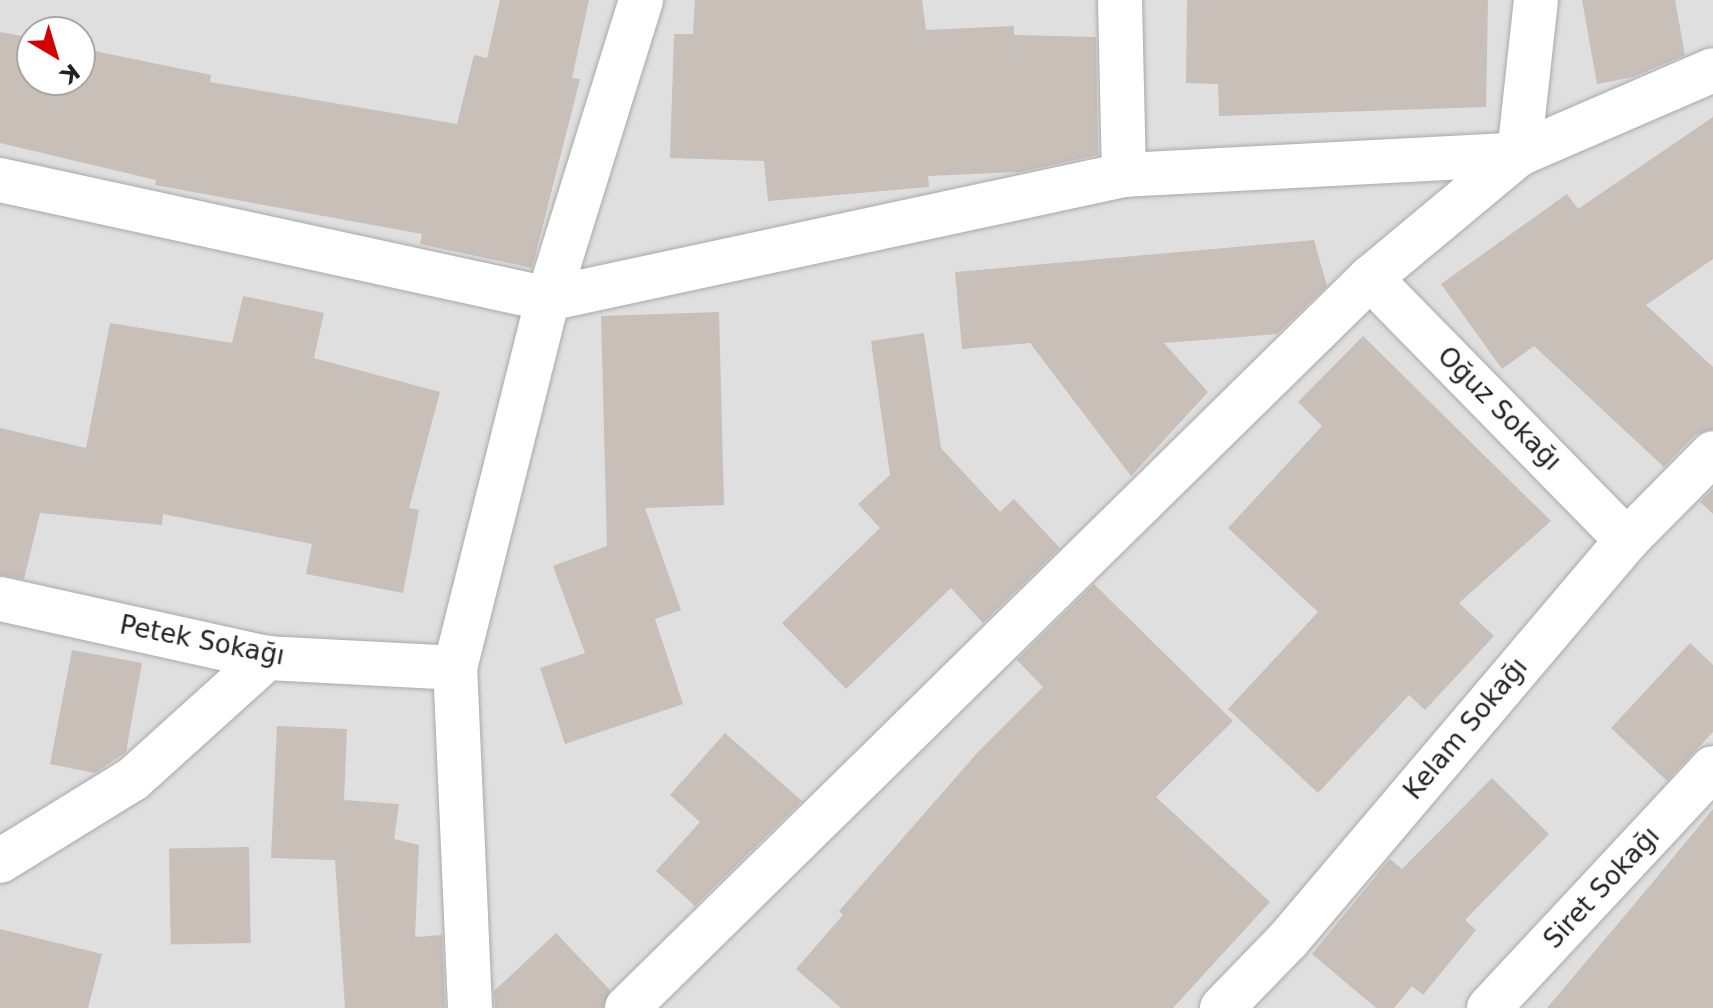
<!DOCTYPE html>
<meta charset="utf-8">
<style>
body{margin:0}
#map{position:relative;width:1713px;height:1008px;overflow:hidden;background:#f2efe9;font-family:"DejaVu Sans",sans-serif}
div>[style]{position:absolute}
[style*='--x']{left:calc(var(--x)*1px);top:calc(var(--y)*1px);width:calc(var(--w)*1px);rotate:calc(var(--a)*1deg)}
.residential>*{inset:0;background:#e0dfdf}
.building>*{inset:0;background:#c7bfb8;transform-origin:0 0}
.roads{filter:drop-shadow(0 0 2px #a9a9a9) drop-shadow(0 0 2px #a9a9a9)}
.street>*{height:44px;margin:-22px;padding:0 22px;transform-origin:22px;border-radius:22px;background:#fff}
span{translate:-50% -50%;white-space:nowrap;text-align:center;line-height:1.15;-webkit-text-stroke:8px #fff;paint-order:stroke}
.street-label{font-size:26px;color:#222}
.north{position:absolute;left:16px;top:16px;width:80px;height:80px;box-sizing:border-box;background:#fff;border:2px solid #a7a7a7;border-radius:50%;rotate:142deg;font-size:22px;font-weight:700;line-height:32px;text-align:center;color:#222}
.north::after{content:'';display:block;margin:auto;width:28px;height:36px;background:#d40000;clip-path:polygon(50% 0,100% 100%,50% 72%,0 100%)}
</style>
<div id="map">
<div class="residential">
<div style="clip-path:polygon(evenodd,0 0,1713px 0,1713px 1008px,0 1008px,0 0,32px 32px,80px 32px,80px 80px,32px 80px,32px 32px)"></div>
</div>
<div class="building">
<div style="clip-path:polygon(500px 0,589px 0,572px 78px,580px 79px,532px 268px,420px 244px,422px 234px,155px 185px,156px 180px,0 143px,0 32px,32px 38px,32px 80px,80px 80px,80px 48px,211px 75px,210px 82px,457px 124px,474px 55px,487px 58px)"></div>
<div style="clip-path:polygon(695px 0,922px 0,926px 30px,1014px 26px,1014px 35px,1096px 37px,1098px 155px,1020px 172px,928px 176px,929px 187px,768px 201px,764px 161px,670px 158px,674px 34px,693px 34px)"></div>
<div style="clip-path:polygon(1187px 0,1488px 0,1486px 107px,1219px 116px,1218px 84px,1186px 83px)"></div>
<div style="clip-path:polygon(1582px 0,1675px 0,1685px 55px,1633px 77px,1597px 84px)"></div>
<div style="clip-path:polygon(1713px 117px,1713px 259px,1646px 305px,1713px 367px,1713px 429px,1695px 435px,1664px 467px,1534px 346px,1502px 369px,1441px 284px,1567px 194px,1578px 209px)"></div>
<div style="clip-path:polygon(1314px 240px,1327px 286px,1277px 334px,1164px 343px,1208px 392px,1131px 476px,1030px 343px,962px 349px,955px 272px)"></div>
<div style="clip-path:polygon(243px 296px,324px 313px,314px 358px,440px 392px,409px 508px,419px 510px,403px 593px,306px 574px,312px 544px,163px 514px,162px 525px,40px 513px,24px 579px,0 575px,0 428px,86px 448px,110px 323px,232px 343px)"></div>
<div style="clip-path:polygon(719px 312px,724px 505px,645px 508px,681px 610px,655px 619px,683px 704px,565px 744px,540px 668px,585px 653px,553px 566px,607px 546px,601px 316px)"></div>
<div style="clip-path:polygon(924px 333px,941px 448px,1000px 512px,1014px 499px,1060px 548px,983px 623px,951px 588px,846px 689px,782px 623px,880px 528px,858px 504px,890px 475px,871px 341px)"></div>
<div style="clip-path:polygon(1363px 336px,1551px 521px,1459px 603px,1494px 636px,1425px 710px,1409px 695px,1318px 793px,1228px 709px,1318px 612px,1228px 528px,1322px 426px,1298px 402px)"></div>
<div style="clip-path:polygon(1713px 489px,1713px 514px,1700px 502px)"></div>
<div style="clip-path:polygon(1094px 584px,1233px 721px,1156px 797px,1270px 902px,1173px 1008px,841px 1008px,796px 969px,843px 915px,839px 911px,978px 752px,1043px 687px,1017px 660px)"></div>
<div style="clip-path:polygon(1690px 643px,1713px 665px,1713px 732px,1667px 781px,1611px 728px)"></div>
<div style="clip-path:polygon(72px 650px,142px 663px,126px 752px,95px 773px,50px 764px)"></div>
<div style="clip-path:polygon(277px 726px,347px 729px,344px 800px,399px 804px,394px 839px,419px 845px,415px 937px,442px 935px,445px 1008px,345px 1008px,335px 860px,271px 858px)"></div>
<div style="clip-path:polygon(725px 733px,802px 801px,695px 906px,656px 871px,700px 822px,670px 795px)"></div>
<div style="clip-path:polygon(1492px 778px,1549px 834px,1465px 920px,1476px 930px,1423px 995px,1412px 986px,1394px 1008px,1376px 1008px,1312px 954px,1390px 859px,1402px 869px)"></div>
<div style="clip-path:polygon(1713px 809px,1713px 1008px,1547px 1008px,1648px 888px)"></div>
<div style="left:249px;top:847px;width:96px;height:80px;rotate:89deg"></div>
<div style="clip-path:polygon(0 929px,102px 954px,88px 1008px,0 1008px)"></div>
<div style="clip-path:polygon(556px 933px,610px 990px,603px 1008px,495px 1008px,494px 991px)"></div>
</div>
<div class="roads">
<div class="street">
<div style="--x:1120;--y:0;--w:175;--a:88.7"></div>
<div style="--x:0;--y:180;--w:561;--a:12.25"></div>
<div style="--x:548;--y:299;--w:589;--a:-12.15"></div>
<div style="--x:1124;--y:175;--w:396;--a:-3"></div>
<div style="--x:1519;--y:154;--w:155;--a:-83.7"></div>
<div style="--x:1370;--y:278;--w:367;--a:45.6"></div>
<div style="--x:0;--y:599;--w:273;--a:12.5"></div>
<div style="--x:267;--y:658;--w:188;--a:3"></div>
<div style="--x:0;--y:861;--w:156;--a:-31.7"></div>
<div style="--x:133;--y:779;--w:181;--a:-42.1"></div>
<div style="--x:470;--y:1008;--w:340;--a:-92.5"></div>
<div style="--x:455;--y:668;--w:381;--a:-75.9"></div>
<div style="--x:548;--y:299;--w:313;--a:-72.7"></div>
<div style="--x:627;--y:1008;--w:1042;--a:-44.49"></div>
<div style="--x:1370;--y:278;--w:194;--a:-39.8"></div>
<div style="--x:1519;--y:154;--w:211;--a:-23.4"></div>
<div style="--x:1222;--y:1008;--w:95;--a:-45.9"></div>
<div style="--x:1288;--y:940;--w:524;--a:-49.72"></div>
<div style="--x:1627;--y:540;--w:122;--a:-45.3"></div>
<div style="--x:1489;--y:1008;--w:328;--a:-47"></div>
</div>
</div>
<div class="street-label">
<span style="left:1499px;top:409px;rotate:45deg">Oğuz Sokağı</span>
<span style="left:202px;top:641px;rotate:11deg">Petek Sokağı</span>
<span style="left:1466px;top:729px;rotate:-50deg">Kelam Sokağı</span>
<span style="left:1602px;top:888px;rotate:-47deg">Siret Sokağı</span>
</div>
<div class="north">K</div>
</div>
